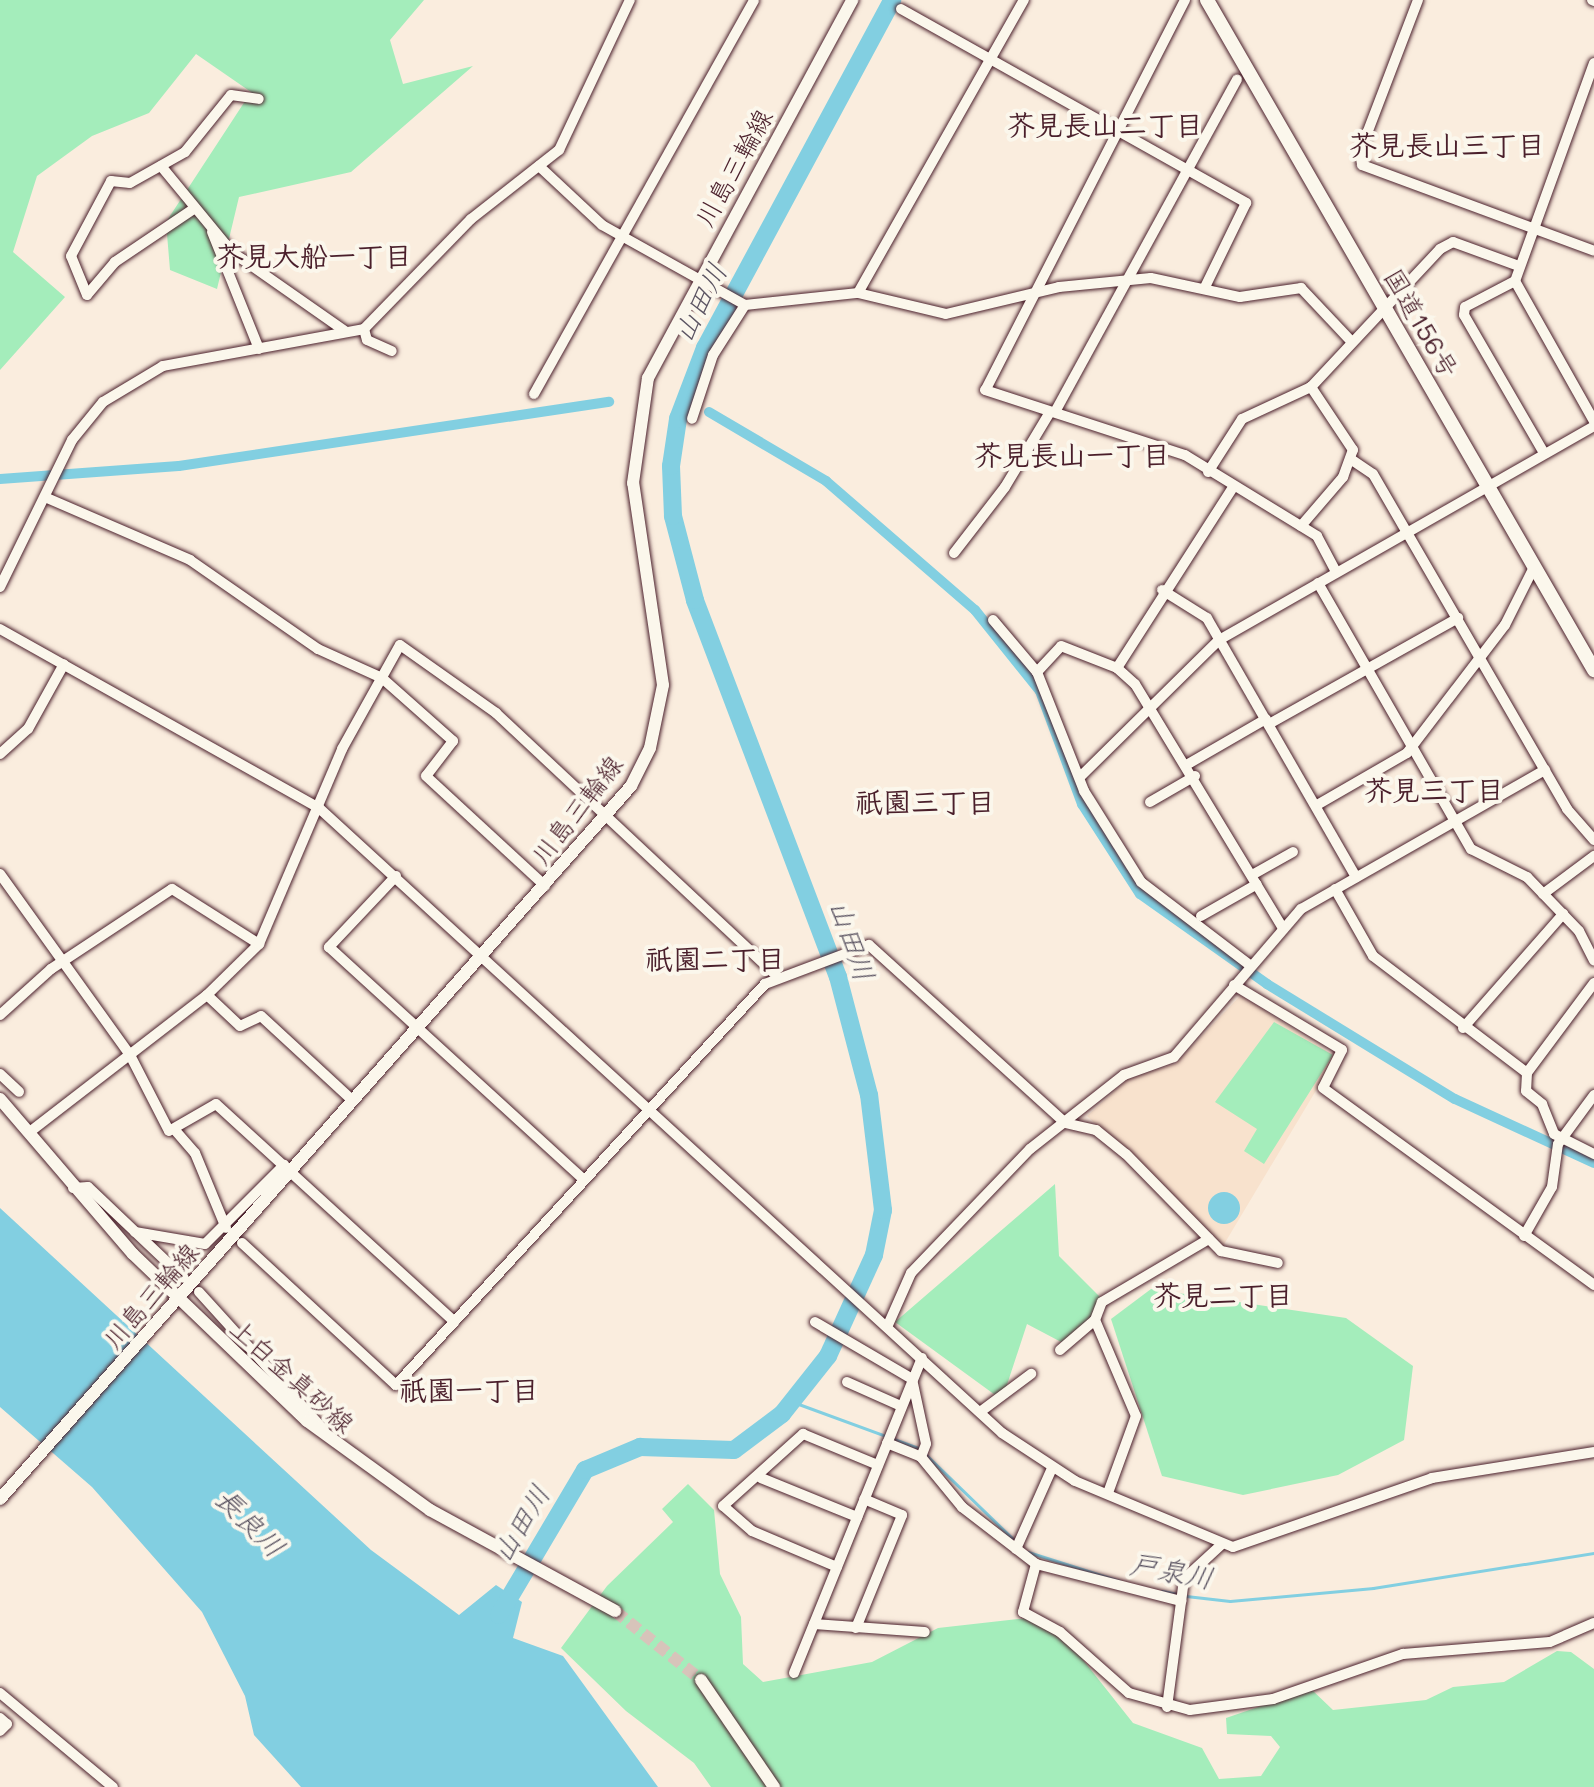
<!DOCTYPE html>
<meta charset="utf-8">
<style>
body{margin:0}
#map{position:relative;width:1594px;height:1787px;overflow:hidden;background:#faedde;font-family:Mali,"Klee One",sans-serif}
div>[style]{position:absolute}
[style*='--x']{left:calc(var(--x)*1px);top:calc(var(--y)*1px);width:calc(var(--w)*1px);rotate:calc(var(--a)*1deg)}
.built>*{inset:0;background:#f8e2cd}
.green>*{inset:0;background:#a4edbb}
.water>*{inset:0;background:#82cfe1}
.round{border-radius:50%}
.stream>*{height:3px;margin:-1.5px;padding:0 1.5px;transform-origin:1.5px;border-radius:1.5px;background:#82cfe1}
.canal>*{height:10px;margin:-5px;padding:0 5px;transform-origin:5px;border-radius:5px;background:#82cfe1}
.river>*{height:18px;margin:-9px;padding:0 9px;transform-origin:9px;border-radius:9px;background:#82cfe1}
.major-tunnel>*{height:12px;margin-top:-6px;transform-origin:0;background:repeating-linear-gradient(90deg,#d7c4ba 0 12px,transparent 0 18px)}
.roads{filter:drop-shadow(0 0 2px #4a1f2b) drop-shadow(0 0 2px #4a1f2b)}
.minor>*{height:10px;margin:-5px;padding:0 5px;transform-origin:5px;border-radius:5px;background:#fbf7ec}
.major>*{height:12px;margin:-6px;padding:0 6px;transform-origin:6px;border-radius:6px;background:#fbf7ec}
.highway>*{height:14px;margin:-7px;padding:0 7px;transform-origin:7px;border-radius:7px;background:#fbf7ec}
span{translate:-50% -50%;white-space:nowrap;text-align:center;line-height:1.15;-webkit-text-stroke:8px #fbf7ec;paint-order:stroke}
.street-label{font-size:26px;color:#4a1f2b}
.neighbourhood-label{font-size:28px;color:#4a1f2b;font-weight:700}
.water-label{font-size:28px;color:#5b5462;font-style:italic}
</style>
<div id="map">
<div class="built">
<div style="clip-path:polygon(1241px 995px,1336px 1057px,1223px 1246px,1087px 1116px,1128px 1079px,1175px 1064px)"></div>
</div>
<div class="green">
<div style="clip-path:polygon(0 0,424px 0,390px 40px,403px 84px,473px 66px,351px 172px,239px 197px,217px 289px,170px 270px,166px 222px,251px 92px,196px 54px,149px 113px,92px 136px,37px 176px,13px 252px,65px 297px,0 370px)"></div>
<div style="clip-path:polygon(1274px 1022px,1333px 1055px,1264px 1164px,1244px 1151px,1257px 1129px,1215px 1102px)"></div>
<div style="clip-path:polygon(1055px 1184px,1059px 1256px,1106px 1303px,1063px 1343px,1027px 1324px,1002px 1400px,895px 1322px)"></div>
<div style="clip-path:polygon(1151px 1289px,1346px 1318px,1413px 1366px,1404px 1440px,1338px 1475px,1243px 1495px,1162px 1476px,1111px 1319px)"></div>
<div style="clip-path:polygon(688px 1484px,714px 1510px,720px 1574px,741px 1617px,743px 1664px,763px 1682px,872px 1662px,938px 1628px,1028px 1618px,1061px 1632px,1133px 1723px,1202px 1748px,1219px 1779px,1261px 1776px,1280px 1747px,1271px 1736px,1227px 1734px,1226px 1718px,1311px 1689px,1333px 1710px,1426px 1700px,1453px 1687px,1504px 1682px,1557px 1651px,1571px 1652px,1594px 1669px,1594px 1787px,711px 1787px,694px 1763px,626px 1711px,561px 1648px,607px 1586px,673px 1522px,662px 1509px)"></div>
</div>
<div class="water">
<div class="round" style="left:1208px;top:1192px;width:32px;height:32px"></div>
<div style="clip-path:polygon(0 1208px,371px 1550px,459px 1615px,496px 1585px,522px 1602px,513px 1638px,563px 1656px,658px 1787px,301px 1787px,254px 1735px,245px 1696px,202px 1612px,92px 1487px,0 1407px)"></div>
</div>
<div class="stream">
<div style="--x:793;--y:1402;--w:134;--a:20.1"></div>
<div style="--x:919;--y:1448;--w:135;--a:44.1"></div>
<div style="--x:1028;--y:1552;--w:96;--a:17.5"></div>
<div style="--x:1162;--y:1591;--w:16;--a:11"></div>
<div style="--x:1186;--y:1596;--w:44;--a:6.5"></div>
<div style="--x:1230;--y:1601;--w:144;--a:-5.2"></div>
<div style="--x:1373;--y:1588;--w:224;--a:-9"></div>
</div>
<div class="canal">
<div style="--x:709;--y:412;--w:136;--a:30.5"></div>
<div style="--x:826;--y:481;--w:197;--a:40.9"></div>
<div style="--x:975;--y:610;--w:104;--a:51.3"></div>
<div style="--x:1040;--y:691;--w:121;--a:69.6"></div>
<div style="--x:1082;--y:804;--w:107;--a:57.2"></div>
<div style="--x:1140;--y:894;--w:156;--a:35.3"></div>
<div style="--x:1267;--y:984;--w:220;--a:31.5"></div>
<div style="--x:1455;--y:1099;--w:153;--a:24.7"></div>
<div style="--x:0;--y:479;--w:179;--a:-4.2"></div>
<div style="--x:179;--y:466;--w:435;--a:-8.5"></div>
</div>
<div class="river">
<div style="--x:499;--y:1615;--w:169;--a:-59.3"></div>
<div style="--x:585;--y:1470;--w:60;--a:-22.7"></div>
<div style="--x:640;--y:1447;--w:94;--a:1.8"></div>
<div style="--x:734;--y:1450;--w:60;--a:-36.9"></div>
<div style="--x:782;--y:1414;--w:74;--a:-51.6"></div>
<div style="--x:828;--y:1356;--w:111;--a:-65.5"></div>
<div style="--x:874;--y:1255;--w:46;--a:-78.7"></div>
<div style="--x:883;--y:1210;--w:116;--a:-96.9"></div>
<div style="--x:869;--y:1095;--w:122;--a:-104.7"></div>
<div style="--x:838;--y:977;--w:403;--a:-110.8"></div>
<div style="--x:695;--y:600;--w:87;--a:-104.7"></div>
<div style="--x:673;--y:516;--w:50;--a:-92.3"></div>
<div style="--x:671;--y:466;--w:48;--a:-81.5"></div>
<div style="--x:678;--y:419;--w:76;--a:-69.2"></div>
<div style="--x:705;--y:348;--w:395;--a:-61.7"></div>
</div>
<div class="major-tunnel">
<div style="--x:615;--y:1611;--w:110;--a:38.7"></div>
</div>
<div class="roads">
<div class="minor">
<div style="--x:1185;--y:0;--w:438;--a:117.1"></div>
<div style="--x:985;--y:390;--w:210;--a:18"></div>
<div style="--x:1185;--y:455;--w:155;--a:31.5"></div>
<div style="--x:1317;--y:536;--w:40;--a:62"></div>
<div style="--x:1418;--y:0;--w:163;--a:110.9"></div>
<div style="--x:1360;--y:152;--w:13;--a:81"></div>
<div style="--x:1362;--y:165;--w:247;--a:20.3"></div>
<div style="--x:1592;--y:0;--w:2;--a:27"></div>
<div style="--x:901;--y:9;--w:396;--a:29.3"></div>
<div style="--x:1246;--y:203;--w:93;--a:116"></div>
<div style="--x:1594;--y:63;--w:232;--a:109.9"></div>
<div style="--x:1515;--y:281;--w:161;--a:60.6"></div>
<div style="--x:161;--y:166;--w:112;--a:50.5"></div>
<div style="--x:232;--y:252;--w:138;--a:35"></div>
<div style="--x:539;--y:166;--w:86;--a:43.1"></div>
<div style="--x:602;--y:225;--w:164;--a:29.2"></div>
<div style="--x:745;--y:305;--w:59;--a:122.6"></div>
<div style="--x:713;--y:355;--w:67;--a:108.2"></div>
<div style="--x:195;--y:208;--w:97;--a:146"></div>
<div style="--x:115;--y:262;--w:43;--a:130.3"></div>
<div style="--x:87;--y:295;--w:42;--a:-112.3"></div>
<div style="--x:71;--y:256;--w:85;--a:-61.9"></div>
<div style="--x:111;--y:181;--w:19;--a:6"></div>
<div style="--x:130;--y:183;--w:63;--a:-29.4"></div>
<div style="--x:185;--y:152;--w:73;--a:-51.1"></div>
<div style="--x:231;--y:95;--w:28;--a:8"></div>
<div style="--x:212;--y:232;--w:126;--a:68.1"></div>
<div style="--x:1515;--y:281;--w:56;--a:152.5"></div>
<div style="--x:1465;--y:307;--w:8;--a:97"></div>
<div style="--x:1464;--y:315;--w:160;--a:59.9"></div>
<div style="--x:858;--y:293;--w:337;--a:-60.5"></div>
<div style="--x:745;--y:305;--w:114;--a:-6.1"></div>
<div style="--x:858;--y:293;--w:90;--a:13.4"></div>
<div style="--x:946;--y:314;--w:116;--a:-13.4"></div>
<div style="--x:1059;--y:287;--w:92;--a:-5.6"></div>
<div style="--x:1151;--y:278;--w:91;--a:12.1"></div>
<div style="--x:1240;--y:297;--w:62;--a:-8.4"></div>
<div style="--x:1301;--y:288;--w:73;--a:46.7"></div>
<div style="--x:364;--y:329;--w:11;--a:75"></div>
<div style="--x:367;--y:340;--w:27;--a:24"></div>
<div style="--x:534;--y:394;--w:451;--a:-60.8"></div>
<div style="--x:1055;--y:412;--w:379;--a:-61.3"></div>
<div style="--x:1352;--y:460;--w:25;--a:34"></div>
<div style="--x:1373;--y:474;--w:387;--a:59.9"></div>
<div style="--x:1567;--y:809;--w:41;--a:48.9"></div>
<div style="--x:1208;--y:472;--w:63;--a:-57.3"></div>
<div style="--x:1242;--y:419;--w:76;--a:-24.9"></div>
<div style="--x:1311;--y:387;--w:189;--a:-46.9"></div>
<div style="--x:1440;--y:249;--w:15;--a:-28"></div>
<div style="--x:1453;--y:242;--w:70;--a:20"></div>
<div style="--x:47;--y:498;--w:156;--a:23.4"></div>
<div style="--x:190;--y:560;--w:156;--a:34.8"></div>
<div style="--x:318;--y:649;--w:70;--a:24.4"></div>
<div style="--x:382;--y:678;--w:95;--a:41.6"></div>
<div style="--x:453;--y:741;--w:44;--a:127.6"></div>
<div style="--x:426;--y:776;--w:162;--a:42.7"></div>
<div style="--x:1301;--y:526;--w:65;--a:-49.4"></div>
<div style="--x:1343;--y:477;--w:29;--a:-70"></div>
<div style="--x:1353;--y:450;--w:76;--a:-123.7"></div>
<div style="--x:954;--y:553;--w:83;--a:-52.3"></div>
<div style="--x:1005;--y:487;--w:87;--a:-59"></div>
<div style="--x:1318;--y:583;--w:307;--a:60.1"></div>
<div style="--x:1471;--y:849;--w:63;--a:26.6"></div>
<div style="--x:1527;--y:877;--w:75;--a:46.1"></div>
<div style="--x:1579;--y:931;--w:33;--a:63"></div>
<div style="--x:0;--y:587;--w:164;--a:-63.9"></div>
<div style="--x:72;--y:440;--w:49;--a:-50.8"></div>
<div style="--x:103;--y:402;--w:70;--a:-31"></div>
<div style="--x:163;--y:366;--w:204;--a:-10.4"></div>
<div style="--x:364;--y:329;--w:153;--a:-45.8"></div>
<div style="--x:471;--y:219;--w:112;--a:-38.1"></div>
<div style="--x:559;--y:150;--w:166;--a:-64.7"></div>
<div style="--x:1162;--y:590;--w:53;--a:31.9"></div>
<div style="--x:1207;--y:618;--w:299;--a:60.1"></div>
<div style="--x:993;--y:620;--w:68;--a:49.8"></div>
<div style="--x:1037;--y:672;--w:128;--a:68.4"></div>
<div style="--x:1084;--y:791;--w:107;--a:57.9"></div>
<div style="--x:1141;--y:882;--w:138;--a:37.4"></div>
<div style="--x:0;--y:629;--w:366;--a:29.3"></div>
<div style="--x:319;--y:808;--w:926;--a:42.46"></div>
<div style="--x:1002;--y:1433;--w:87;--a:33.3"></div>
<div style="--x:1075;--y:1481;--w:171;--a:22.7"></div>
<div style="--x:1233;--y:1547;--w:211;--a:-19.1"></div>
<div style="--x:1432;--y:1478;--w:164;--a:-9.1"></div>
<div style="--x:1117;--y:668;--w:213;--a:-57.3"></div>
<div style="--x:1037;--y:672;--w:35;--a:-47"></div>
<div style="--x:1061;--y:646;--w:60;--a:21.4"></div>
<div style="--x:1117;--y:668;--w:24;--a:42"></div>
<div style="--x:1135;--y:684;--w:285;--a:58.8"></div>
<div style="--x:1269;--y:724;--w:217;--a:-29.3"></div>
<div style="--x:0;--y:754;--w:38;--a:-42"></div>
<div style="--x:28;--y:729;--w:74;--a:-61"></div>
<div style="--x:1188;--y:764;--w:90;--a:-30"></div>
<div style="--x:1080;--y:777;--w:195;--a:-44.6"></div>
<div style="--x:1219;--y:640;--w:432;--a:-29.7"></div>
<div style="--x:1150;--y:802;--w:52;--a:-30"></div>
<div style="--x:1317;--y:805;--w:104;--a:-30"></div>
<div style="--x:1407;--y:753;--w:161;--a:-52.6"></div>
<div style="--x:1505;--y:625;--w:65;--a:-63.4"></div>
<div style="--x:0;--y:874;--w:223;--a:54.3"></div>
<div style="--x:130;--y:1055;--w:85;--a:62.8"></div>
<div style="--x:169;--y:1131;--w:54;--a:-29.9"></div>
<div style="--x:216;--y:1104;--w:323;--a:42.4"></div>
<div style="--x:1252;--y:875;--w:47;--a:-29.3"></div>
<div style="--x:396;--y:876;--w:98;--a:133.3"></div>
<div style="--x:329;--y:947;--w:345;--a:42.4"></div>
<div style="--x:1335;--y:889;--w:77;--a:60.4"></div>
<div style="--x:1373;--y:956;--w:193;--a:37.2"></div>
<div style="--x:1543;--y:894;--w:64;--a:-36.7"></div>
<div style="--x:1201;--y:916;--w:64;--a:-29.7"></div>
<div style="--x:1594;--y:983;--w:112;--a:126.7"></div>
<div style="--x:1527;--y:1073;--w:18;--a:93"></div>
<div style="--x:1526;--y:1091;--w:21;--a:39"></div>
<div style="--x:1542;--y:1104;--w:32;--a:68"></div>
<div style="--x:1554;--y:1134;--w:45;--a:26.6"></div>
<div style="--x:1234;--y:985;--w:126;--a:31"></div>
<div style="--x:1342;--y:1050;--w:42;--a:116.6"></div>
<div style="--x:1323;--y:1088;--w:335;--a:36"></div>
<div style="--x:207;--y:995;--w:45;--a:43.2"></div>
<div style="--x:240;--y:1026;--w:23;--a:-25"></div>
<div style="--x:261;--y:1016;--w:125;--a:42.7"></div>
<div style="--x:0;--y:1015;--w:69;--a:-42"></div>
<div style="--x:51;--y:969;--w:145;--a:-33.5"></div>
<div style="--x:172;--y:889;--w:103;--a:32.3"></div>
<div style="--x:1463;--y:1028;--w:152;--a:-48.7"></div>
<div style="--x:0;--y:1074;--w:26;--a:43"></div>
<div style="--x:174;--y:1129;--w:32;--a:49"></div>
<div style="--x:195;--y:1153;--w:81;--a:67.5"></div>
<div style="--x:31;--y:1131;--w:222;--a:-37.7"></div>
<div style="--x:207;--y:995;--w:73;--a:-44.4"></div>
<div style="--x:259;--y:944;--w:212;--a:-66.9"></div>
<div style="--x:342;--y:749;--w:119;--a:-60.9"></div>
<div style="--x:400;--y:645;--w:118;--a:35.3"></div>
<div style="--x:496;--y:713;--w:385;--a:43.1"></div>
<div style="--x:73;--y:1188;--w:15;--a:-4"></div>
<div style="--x:88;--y:1187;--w:132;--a:43.5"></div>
<div style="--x:135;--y:1232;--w:71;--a:9.7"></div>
<div style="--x:205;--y:1244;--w:112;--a:-45"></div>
<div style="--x:1524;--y:1236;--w:56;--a:-60.3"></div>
<div style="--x:1552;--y:1187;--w:43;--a:-82.1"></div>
<div style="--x:1558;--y:1144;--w:61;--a:-53.7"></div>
<div style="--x:242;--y:1243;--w:209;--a:42.7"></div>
<div style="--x:396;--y:1385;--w:545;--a:-47.38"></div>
<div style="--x:765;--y:984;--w:111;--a:-20.6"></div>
<div style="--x:869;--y:945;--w:265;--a:42.2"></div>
<div style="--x:1065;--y:1123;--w:32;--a:13"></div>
<div style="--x:1096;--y:1130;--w:38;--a:39"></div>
<div style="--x:1126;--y:1154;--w:136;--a:45.6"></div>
<div style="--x:1221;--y:1251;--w:58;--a:11.9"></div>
<div style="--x:199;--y:1292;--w:186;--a:47.8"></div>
<div style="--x:1095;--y:1320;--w:104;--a:66.9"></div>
<div style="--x:1136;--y:1416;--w:82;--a:110"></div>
<div style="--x:815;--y:1322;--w:113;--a:30.4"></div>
<div style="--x:912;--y:1379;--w:66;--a:77.8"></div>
<div style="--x:926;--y:1444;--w:14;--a:111"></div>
<div style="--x:888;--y:1325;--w:57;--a:-66.1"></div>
<div style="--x:911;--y:1273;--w:172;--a:-46.2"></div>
<div style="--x:1030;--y:1149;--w:120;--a:-38.2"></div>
<div style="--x:1124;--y:1075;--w:53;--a:-19.8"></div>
<div style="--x:1174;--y:1057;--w:195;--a:-49.4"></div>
<div style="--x:1301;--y:909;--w:281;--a:-29.7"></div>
<div style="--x:1060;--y:1350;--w:46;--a:-40.6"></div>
<div style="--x:1095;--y:1320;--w:19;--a:-69"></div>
<div style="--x:1102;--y:1302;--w:124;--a:-30.5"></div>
<div style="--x:847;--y:1382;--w:59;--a:24"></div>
<div style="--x:980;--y:1412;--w:64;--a:-36.7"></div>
<div style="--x:887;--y:1443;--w:37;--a:22"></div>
<div style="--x:921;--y:1457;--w:65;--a:50.6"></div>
<div style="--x:962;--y:1507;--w:93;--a:37.6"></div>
<div style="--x:1036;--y:1564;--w:150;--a:14.3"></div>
<div style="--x:761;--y:1478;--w:104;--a:22.1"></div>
<div style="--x:1016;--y:1549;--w:89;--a:-66"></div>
<div style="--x:1036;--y:1564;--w:50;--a:105.2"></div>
<div style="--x:1023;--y:1612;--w:42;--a:28.4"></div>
<div style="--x:1060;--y:1632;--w:92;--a:41.5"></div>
<div style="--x:1129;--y:1693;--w:63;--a:15.6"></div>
<div style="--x:1190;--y:1710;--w:84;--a:-7.5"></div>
<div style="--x:1273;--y:1699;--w:138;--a:-19.1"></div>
<div style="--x:1403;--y:1654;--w:147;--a:-4.7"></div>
<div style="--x:1550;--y:1642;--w:48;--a:-23.4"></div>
<div style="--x:837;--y:1567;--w:92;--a:-157"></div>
<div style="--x:752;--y:1531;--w:38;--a:-139"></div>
<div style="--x:723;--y:1506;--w:108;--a:-42"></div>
<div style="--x:803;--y:1434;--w:81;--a:22.5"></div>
<div style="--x:814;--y:1624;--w:111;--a:4.1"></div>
<div style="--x:856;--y:1628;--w:122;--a:-67.8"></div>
<div style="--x:902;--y:1515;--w:41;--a:-157.2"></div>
<div style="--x:794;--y:1673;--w:340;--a:-67.9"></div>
<div style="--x:0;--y:1693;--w:147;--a:39.8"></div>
<div style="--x:1167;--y:1707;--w:129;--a:-82.4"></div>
<div style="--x:1184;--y:1579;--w:50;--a:-42.6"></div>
<div style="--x:0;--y:1718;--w:9;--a:41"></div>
<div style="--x:7;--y:1724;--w:10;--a:135"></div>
</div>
<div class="major">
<div style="--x:0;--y:1099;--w:204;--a:49.4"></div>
<div style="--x:133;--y:1254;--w:241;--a:43.8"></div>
<div style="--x:307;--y:1421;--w:152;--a:35.9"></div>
<div style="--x:430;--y:1510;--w:211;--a:28.6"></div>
<div style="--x:0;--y:1499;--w:952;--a:-48.49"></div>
<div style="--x:631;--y:786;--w:42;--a:-63.4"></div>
<div style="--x:650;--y:748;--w:64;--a:-78.3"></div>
<div style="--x:663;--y:685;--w:204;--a:-98.4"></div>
<div style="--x:633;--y:483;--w:106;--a:-81.9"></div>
<div style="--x:648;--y:378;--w:430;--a:-61.6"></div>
<div style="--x:701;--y:1680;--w:130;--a:55.7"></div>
</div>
<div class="highway">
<div style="--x:1207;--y:0;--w:774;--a:59.99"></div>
</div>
</div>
<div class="street-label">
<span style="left:734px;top:168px;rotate:-61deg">川島三輪線</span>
<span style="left:1421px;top:323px;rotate:60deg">国道156号</span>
<span style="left:577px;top:810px;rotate:-52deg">川島三輪線</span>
<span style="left:151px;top:1296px;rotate:-49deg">川島三輪線</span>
<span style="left:292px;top:1376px;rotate:42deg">上白金真砂線</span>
</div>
<div class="neighbourhood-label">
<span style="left:1105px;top:124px">芥見長山二丁目</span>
<span style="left:1447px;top:144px">芥見長山三丁目</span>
<span style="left:314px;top:255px">芥見大船一丁目</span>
<span style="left:1072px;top:454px">芥見長山一丁目</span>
<span style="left:1434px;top:789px">芥見三丁目</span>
<span style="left:925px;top:801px">祇園三丁目</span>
<span style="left:715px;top:958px">祇園二丁目</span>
<span style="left:1223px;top:1294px">芥見二丁目</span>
<span style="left:469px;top:1389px">祇園一丁目</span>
</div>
<div class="water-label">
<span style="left:699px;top:302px;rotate:-63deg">山田川</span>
<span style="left:853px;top:940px;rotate:71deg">山田川</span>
<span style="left:251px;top:1522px;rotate:45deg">長良川</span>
<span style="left:520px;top:1523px;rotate:-59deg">山田川</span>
<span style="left:1172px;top:1570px;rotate:11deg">戸泉川</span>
</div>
</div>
